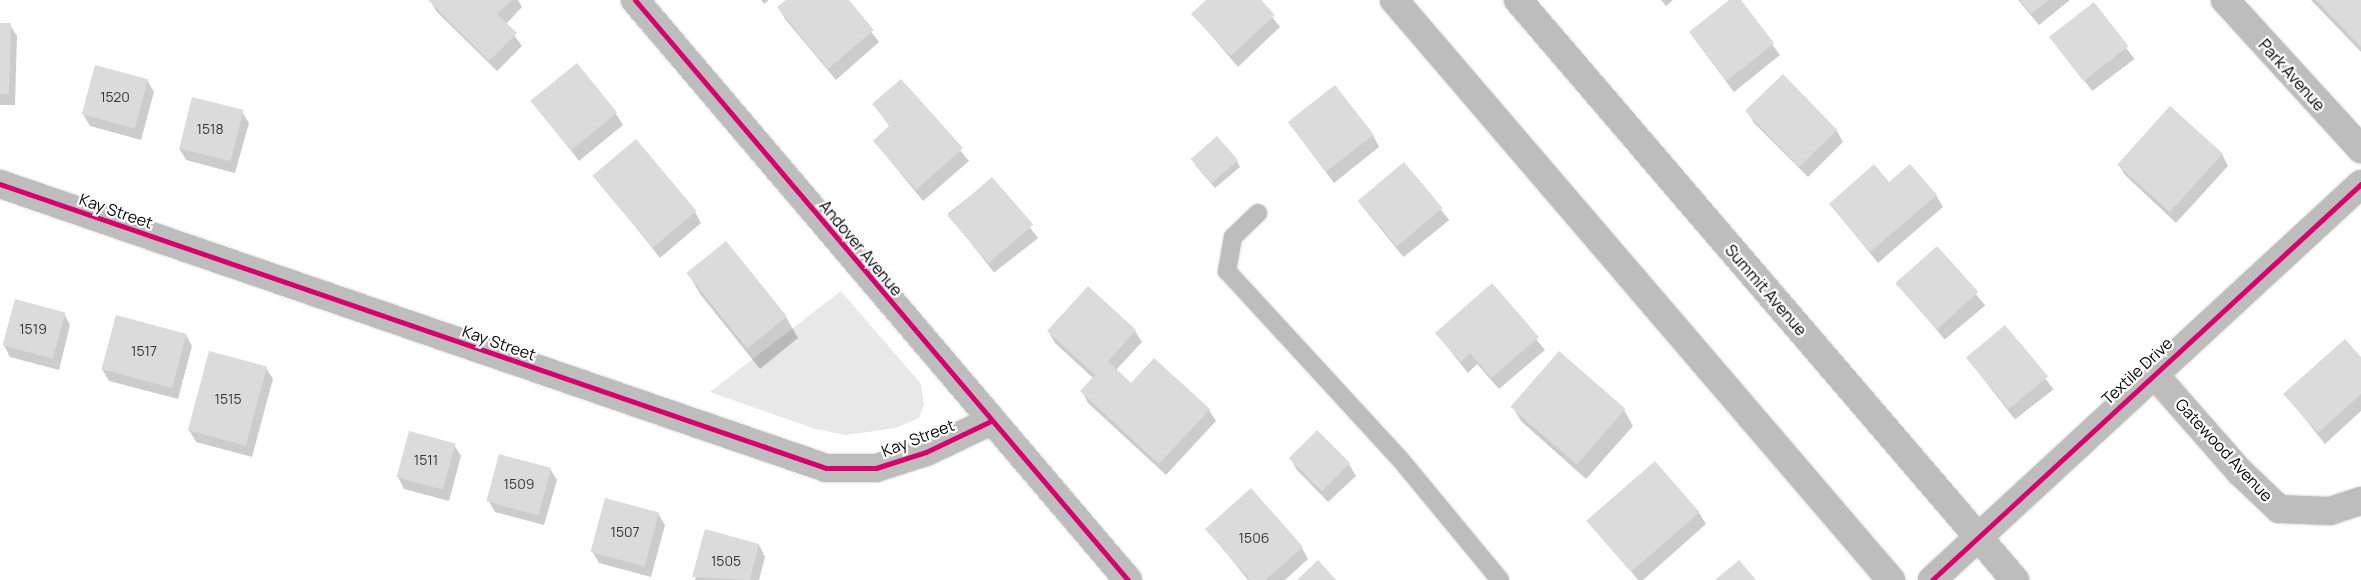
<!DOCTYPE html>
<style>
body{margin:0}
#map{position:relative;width:2361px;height:580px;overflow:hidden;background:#fff;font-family:Manrope,sans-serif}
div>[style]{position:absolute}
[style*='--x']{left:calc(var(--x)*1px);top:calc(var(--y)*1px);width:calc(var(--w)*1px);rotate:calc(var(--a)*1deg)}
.green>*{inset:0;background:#e8e8e8}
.shadow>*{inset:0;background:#0003;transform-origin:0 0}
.building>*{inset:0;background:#dbdbdb;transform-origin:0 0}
.roads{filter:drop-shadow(0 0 1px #dbdbdb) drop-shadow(0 0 1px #dbdbdb)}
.service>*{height:18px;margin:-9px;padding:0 9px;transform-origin:9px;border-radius:9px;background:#bdbdbd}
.minor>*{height:28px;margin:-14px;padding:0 14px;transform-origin:14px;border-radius:14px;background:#bdbdbd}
.tertiary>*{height:28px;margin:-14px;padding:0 14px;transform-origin:14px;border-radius:14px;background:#bdbdbd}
.primary>*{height:28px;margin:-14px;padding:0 14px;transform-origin:14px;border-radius:14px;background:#bdbdbd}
.cycleway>*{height:5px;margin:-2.5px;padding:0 2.5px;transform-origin:2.5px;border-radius:2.5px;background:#d6006c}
span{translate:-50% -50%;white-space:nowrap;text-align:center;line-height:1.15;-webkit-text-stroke:4.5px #fff;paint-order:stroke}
.number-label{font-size:14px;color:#373737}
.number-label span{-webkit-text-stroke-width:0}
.street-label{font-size:16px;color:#000}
</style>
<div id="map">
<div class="green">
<div style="clip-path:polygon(841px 291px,921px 384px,924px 404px,919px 418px,896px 428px,846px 435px,815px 429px,710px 392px)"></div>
</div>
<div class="shadow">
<div style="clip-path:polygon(430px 0,518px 0,522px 7px,506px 24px,522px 46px,497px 71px,436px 11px)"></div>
<div style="clip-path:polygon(761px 0,769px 0,764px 4px)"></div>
<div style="clip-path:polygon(788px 0,847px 0,879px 42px,836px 80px,785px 19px,779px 8px)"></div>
<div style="clip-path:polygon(1208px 0,1259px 0,1280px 27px,1238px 67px,1193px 14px)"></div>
<div style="clip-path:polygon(1661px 0,1673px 0,1666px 6px)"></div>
<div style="clip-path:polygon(1731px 0,1739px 0,1780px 55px,1734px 92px,1690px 33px)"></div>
<div style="clip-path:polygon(2018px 0,2070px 0,2039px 25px)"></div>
<div style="clip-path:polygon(2361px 0,2361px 52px,2311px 0)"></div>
<div style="left:2093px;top:4px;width:69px;height:53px;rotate:53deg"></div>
<div style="clip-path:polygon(0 25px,10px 25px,17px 36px,15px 105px,0 105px)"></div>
<div style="clip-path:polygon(147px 80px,154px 92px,141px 140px,90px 126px,83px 114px)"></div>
<div style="clip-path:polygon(901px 80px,969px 161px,923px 201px,874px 141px,890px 127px,874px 105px)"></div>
<div style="clip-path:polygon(533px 101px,616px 114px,623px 125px,579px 161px)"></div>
<div style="clip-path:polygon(1747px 111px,1837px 131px,1843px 142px,1808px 177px,1754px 123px)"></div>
<div style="clip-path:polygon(242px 112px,249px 123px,235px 173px,186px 160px,179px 148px)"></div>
<div style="clip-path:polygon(1289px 123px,1373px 135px,1379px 147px,1334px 183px)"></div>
<div style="clip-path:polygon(2222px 154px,2228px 166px,2176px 223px,2125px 175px,2118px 164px)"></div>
<div style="clip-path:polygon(1237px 161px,1240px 167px,1215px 188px,1195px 165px)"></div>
<div style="left:1404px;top:164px;width:72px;height:59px;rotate:51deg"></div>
<div style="clip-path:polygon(594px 175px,695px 212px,701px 223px,660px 258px)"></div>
<div style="left:992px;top:179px;width:75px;height:56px;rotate:52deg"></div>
<div style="clip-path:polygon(1889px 184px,1936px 195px,1943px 207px,1878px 263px,1830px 204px)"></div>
<div style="left:1937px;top:248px;width:75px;height:53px;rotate:50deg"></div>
<div style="clip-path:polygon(688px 273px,786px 317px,798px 338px,760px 369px,700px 294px)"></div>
<div style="clip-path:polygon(1492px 285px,1545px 350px,1499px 389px,1477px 364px,1468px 373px,1436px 333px)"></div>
<div style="clip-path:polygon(64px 314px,70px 325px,59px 370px,10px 357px,4px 345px)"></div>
<div style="left:2005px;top:327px;width:79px;height:49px;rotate:52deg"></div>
<div style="clip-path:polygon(1048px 331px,1135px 331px,1142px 342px,1116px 370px,1132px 384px,1209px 410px,1216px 421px,1166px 475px,1088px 403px,1082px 391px,1093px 378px,1055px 343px)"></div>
<div style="clip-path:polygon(186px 335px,192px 346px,178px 399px,109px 381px,102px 369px)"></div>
<div style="clip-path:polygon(1559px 353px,1624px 410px,1633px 426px,1586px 479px,1521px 421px,1512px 406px)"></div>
<div style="clip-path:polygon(2361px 359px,2361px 411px,2325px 444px,2285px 394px)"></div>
<div style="clip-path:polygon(266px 368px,273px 379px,252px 457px,196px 442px,189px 430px)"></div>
<div style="clip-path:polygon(1317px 432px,1349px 464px,1356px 476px,1328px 502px,1297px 470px,1290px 458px)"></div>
<div style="clip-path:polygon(454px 445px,461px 456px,449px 501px,404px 489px,398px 477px)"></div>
<div style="clip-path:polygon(550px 469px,557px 480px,544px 525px,495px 512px,488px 500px)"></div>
<div style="clip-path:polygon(658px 513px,665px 525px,651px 577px,599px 563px,592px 551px)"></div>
<div style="clip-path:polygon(1699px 513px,1706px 524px,1643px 580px,1638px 580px,1590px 522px)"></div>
<div style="clip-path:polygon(1207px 529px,1302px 548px,1308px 559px,1285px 580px,1248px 580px)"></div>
<div style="clip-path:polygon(706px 531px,759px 545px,765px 557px,759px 580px,695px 580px)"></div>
</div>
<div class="building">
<div style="clip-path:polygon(428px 0,512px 0,497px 14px,517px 33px,489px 61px)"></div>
<div style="clip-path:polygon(786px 0,849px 0,874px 30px,828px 69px,777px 7px)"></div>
<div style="clip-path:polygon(1206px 0,1261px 0,1275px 15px,1231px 56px,1191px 14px)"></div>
<div style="clip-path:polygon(1729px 0,1741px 0,1774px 43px,1727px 81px,1689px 32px)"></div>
<div style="clip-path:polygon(2020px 0,2049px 0,2031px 14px)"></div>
<div style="clip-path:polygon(2316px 0,2361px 0,2361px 47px)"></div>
<div style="left:2094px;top:2px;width:56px;height:57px;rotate:52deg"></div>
<div style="clip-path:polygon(0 23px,11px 23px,9px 94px,0 94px)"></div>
<div style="left:577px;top:63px;width:64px;height:60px;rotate:51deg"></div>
<div style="left:95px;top:65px;width:55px;height:51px;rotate:15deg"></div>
<div style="left:1783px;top:74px;width:78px;height:53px;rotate:46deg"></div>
<div style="clip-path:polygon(901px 79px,963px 148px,916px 190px,873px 141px,890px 125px,872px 104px)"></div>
<div style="left:1335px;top:85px;width:63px;height:60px;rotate:52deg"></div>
<div style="left:192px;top:97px;width:53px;height:53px;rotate:14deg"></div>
<div style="left:2170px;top:106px;width:71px;height:79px;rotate:42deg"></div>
<div style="left:1217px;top:136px;width:32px;height:35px;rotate:49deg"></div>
<div style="left:636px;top:139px;width:94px;height:57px;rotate:50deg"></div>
<div style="left:1404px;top:162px;width:60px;height:60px;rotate:50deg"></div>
<div style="clip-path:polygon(1874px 164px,1889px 182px,1910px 164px,1937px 195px,1870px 252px,1829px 204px)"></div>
<div style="left:992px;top:177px;width:63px;height:59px;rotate:49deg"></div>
<div style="left:726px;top:241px;width:97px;height:51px;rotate:51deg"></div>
<div style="left:1937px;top:246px;width:62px;height:56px;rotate:48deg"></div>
<div style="clip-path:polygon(1492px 283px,1539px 337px,1491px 378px,1470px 353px,1461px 362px,1435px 333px)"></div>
<div style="clip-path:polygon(1088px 286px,1136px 330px,1108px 361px,1131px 383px,1154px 358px,1210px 409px,1159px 464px,1080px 391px,1095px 375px,1047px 331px)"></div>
<div style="left:15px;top:299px;width:52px;height:48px;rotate:15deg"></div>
<div style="left:116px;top:315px;width:73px;height:56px;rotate:15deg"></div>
<div style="left:2005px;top:325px;width:67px;height:51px;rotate:50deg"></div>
<div style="clip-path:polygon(2345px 339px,2361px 357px,2361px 394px,2318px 433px,2283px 394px)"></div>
<div style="left:209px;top:351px;width:60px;height:82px;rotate:15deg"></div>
<div style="left:1559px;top:351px;width:88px;height:74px;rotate:41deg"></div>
<div style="left:1317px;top:430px;width:47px;height:40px;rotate:45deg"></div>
<div style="left:409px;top:431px;width:48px;height:48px;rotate:15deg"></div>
<div style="left:499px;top:454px;width:54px;height:49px;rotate:15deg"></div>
<div style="left:1655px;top:461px;width:68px;height:91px;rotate:49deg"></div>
<div style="clip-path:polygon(1251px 488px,1303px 547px,1265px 580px,1250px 580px,1205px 529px)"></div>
<div style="left:605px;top:498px;width:56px;height:56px;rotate:15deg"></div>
<div style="clip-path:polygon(705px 529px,759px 544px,750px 580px,692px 577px)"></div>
<div style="clip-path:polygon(1318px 560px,1336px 580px,1297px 580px)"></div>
<div style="clip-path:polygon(1739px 560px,1756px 580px,1715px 580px)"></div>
</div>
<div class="roads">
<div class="service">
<div style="--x:1258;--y:213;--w:35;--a:136"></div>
<div style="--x:1233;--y:237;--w:35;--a:100"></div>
<div style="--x:1227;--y:271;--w:255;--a:47.4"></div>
<div style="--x:1400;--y:459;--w:157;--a:50.4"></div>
</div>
<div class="minor">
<div style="--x:635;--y:0;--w:761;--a:49.64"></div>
<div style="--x:2225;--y:0;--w:202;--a:47.6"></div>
<div style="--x:0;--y:184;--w:873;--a:18.97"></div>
<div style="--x:826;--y:468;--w:50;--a:0"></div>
<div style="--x:876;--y:468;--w:52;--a:-17.7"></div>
<div style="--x:926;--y:452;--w:72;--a:-25.5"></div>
<div style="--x:2153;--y:373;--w:132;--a:48.7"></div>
<div style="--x:2240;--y:472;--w:54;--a:43.5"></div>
<div style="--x:2279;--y:509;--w:51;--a:2.2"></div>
<div style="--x:2330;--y:511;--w:33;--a:-18"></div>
</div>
<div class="tertiary">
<div style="--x:1932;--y:580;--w:584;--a:-42.71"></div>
</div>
<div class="primary">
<div style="--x:1394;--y:0;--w:764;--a:49.41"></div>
<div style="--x:1518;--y:0;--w:764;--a:49.41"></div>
</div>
</div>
<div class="cycleway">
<div style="--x:635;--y:0;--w:761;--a:49.64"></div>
<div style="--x:0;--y:184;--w:873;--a:18.97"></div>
<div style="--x:826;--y:468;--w:50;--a:0"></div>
<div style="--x:876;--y:468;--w:52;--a:-17.7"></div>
<div style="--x:926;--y:452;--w:72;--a:-25.5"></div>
<div style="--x:1932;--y:580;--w:584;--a:-42.71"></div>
</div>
<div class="number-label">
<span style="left:115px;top:97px">1520</span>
<span style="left:210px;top:129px">1518</span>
<span style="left:33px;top:329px">1519</span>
<span style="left:144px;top:351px">1517</span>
<span style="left:228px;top:399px">1515</span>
<span style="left:426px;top:460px">1511</span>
<span style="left:519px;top:484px">1509</span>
<span style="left:625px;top:532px">1507</span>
<span style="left:1254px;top:538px">1506</span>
<span style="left:726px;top:561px">1505</span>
</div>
<div class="street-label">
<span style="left:2292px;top:75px;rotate:48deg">Park Avenue</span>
<span style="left:116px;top:211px;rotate:19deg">Kay Street</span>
<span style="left:861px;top:248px;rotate:50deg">Andover Avenue</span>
<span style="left:1766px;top:290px;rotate:49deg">Summit Avenue</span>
<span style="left:499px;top:343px;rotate:19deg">Kay Street</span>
<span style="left:2137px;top:371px;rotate:-43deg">Textile Drive</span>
<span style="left:918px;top:438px;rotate:-21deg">Kay Street</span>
<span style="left:2224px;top:450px;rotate:47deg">Gatewood Avenue</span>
</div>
</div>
